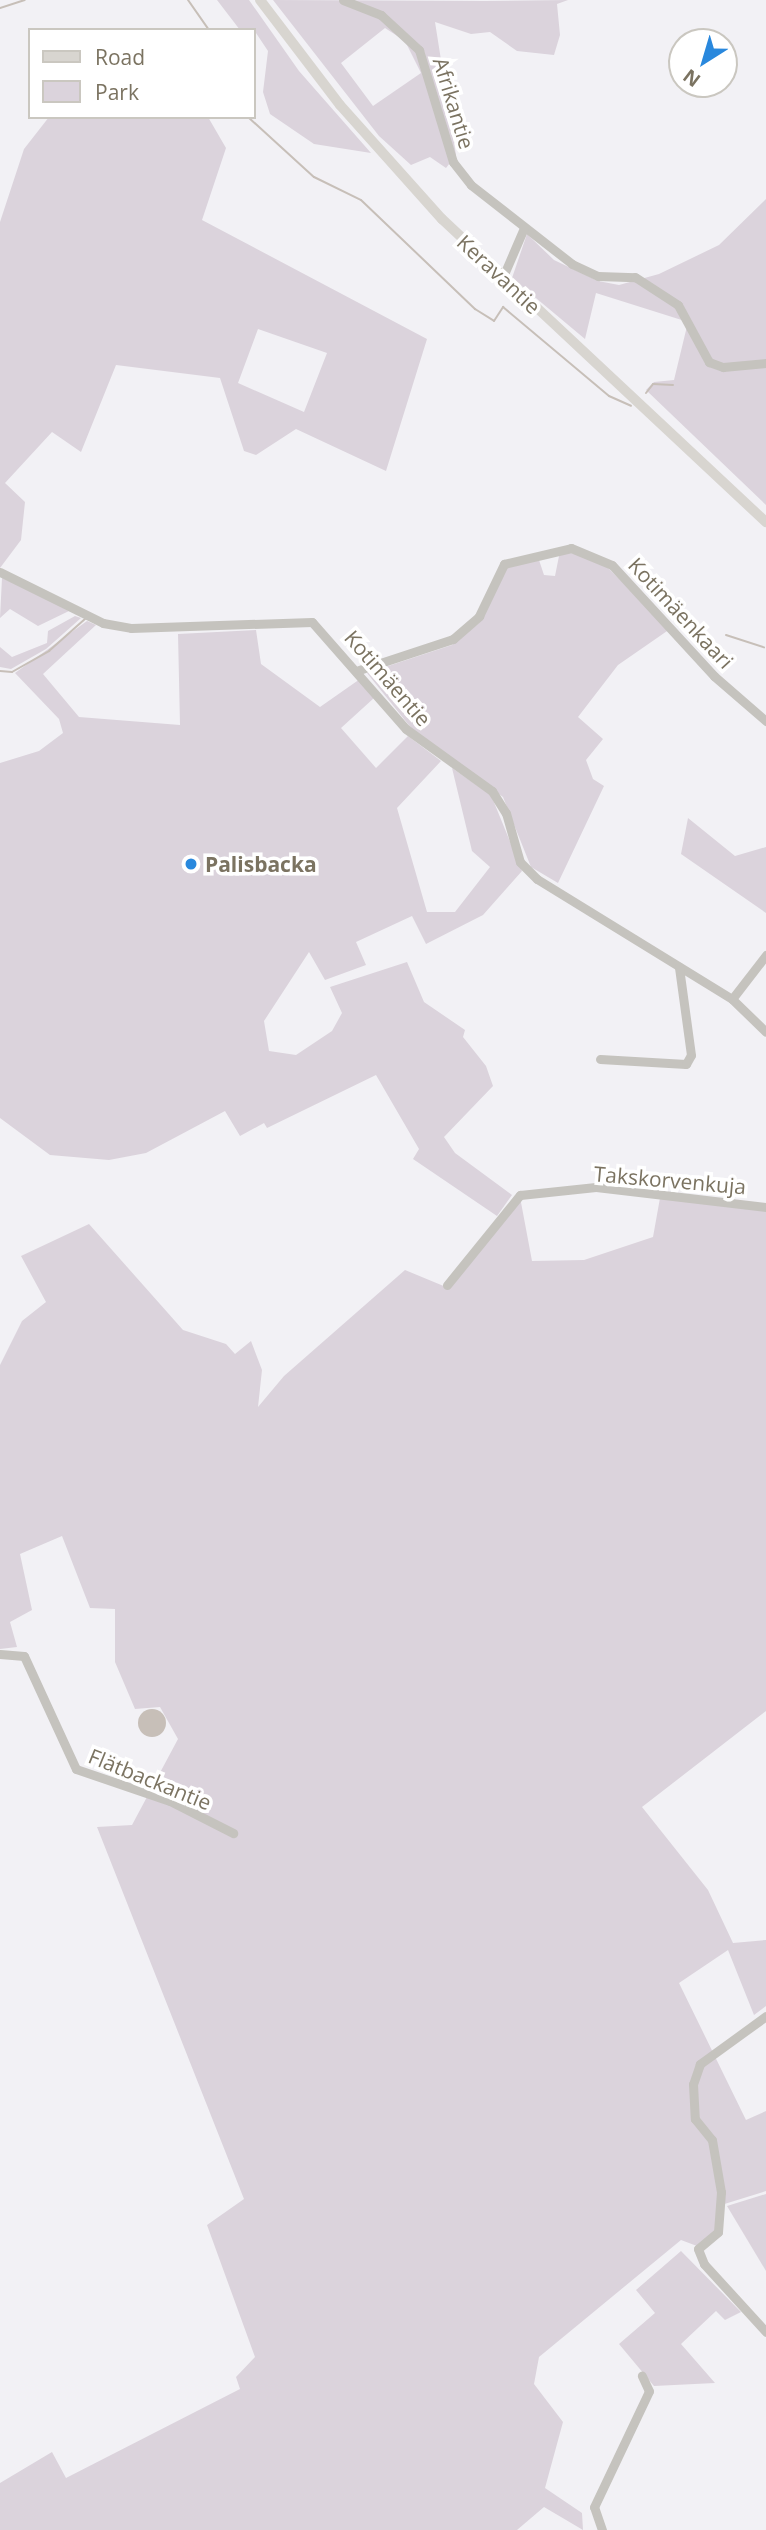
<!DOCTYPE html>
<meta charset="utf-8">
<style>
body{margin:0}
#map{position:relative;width:766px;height:2530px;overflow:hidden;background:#f2f1f5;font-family:"Open Sans",sans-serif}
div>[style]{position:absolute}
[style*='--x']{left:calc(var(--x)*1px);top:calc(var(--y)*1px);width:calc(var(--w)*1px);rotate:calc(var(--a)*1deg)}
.green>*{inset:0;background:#dbd3dc}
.water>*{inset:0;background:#c7bfb8}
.round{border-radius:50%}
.stream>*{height:2px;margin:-1px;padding:0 1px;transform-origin:1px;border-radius:1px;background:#c7bfb8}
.minor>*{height:9px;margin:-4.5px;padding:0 4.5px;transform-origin:4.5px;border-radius:4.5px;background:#c5c3be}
.major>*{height:10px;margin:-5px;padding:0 5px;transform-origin:5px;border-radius:5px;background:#d8d5d0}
.dots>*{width:19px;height:19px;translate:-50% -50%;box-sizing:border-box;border:4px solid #fff;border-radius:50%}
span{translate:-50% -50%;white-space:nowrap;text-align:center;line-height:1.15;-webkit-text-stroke:7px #fff;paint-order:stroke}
.street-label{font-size:21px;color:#7b7361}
.poi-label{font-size:21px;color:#7b7361;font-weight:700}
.left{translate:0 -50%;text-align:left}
.legend{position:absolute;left:28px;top:28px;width:228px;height:91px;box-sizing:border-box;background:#fff;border:2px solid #cac7c0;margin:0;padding:9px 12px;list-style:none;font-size:21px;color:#7b7361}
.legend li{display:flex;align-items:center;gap:14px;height:35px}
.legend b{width:35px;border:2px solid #cac7c0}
.north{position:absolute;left:668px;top:28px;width:70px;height:70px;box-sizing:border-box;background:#fff;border:2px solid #cac7c0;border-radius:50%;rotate:217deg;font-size:19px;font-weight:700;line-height:28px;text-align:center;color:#7b7361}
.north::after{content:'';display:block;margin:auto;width:24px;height:32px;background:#2988dd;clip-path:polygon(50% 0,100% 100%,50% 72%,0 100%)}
</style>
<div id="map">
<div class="green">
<div style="clip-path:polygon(217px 0,249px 0,299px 71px,371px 153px,314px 144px,270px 114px,263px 92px,268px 51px,254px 30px,240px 30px)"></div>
<div style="clip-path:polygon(evenodd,273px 0,485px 1px,568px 0,557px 4px,560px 35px,554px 55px,517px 51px,490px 32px,471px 34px,435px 22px,456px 155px,446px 168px,430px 157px,411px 165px,379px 136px,273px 0,385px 28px,405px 41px,421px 73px,373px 106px,341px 63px,385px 28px)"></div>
<div style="clip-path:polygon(evenodd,49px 117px,208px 117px,226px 148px,202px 220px,427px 339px,386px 471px,296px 429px,256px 455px,244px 451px,220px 378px,116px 365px,81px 452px,52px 432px,5px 483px,25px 502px,21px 540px,0 568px,0 222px,24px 149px,49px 117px,258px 329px,327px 353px,304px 412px,238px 383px,258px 329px)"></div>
<div style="clip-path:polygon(766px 199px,766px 505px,646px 390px,654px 382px,674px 380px,688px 322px,596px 293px,585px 339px,512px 278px,527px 234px,554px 260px,598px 281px,619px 285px,659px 274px,719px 245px)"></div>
<div style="clip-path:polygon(560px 551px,599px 559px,670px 629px,618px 665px,578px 717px,603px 739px,586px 760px,593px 779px,604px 786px,558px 883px,531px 867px,503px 797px,412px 729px,367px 673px,452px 645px,479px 623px,507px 567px,538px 557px,544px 575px,555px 576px)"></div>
<div style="clip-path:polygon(2px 578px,32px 591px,69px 611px,38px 626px,10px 609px,0 618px)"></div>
<div style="clip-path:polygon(75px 616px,81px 618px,46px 649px,11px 669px,0 667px,0 647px,12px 657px,47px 643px,48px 631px)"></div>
<div style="clip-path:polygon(87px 621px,96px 625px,43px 674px,79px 717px,180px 725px,178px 634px,256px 630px,261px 664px,320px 707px,360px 679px,374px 698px,341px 728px,376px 768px,408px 736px,441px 761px,397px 808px,427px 912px,455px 912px,490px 867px,472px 851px,452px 768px,491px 795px,522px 871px,483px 915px,426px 944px,412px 916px,356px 942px,366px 965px,325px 980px,309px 952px,264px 1021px,269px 1051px,296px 1055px,332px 1031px,342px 1013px,330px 987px,407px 962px,424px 1002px,465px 1030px,463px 1037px,486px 1066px,493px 1086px,444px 1137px,455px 1153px,512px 1195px,497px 1216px,413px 1159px,419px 1149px,376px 1075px,267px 1128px,264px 1123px,240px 1136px,225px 1111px,146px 1153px,109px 1160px,50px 1155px,0 1118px,0 763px,39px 751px,63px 733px,59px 719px,15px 673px)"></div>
<div style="clip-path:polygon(688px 818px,735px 856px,766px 847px,766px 913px,681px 854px)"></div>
<div style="clip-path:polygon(520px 1197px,532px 1261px,584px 1260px,653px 1237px,660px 1198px,766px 1210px,766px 1711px,642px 1807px,708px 1890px,733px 1943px,766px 1940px,766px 2006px,754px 2015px,728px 1950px,679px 1983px,746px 2120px,766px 2111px,766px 2191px,718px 2206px,716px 2230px,697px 2246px,681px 2240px,539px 2357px,534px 2384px,563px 2422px,545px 2488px,582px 2513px,583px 2530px,544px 2507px,517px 2530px,0 2530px,0 2483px,52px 2452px,66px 2478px,240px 2389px,236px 2377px,255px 2357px,207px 2225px,244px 2199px,97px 1827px,132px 1825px,178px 1739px,160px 1707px,135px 1709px,115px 1662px,115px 1609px,90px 1608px,62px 1536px,20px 1554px,32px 1610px,10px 1622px,17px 1647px,0 1649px,0 1365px,22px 1321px,46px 1302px,21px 1256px,89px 1224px,183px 1330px,226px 1344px,235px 1354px,251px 1341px,262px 1370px,258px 1407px,284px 1376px,405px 1270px,446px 1287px,460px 1276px)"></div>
<div style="clip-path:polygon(766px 2194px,766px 2271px,727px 2206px)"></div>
<div style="clip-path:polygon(681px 2251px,741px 2312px,725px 2320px,716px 2311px,681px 2344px,715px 2383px,654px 2386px,619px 2344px,655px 2313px,636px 2290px)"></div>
</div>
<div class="water">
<div class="round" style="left:138px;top:1709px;width:28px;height:28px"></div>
</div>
<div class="stream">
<div style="--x:188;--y:0;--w:37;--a:55"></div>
<div style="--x:0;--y:8;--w:26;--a:-18"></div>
<div style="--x:248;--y:117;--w:89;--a:42.3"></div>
<div style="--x:314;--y:177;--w:52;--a:26.1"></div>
<div style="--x:361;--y:200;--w:158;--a:43.7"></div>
<div style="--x:475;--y:309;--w:22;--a:32"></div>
<div style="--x:494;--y:321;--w:17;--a:-57"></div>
<div style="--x:503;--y:307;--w:138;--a:40"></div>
<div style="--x:609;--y:396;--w:24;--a:24"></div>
<div style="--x:646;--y:393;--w:11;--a:-52"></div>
<div style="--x:653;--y:384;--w:20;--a:3"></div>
<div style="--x:726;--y:635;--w:40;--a:18"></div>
<div style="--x:0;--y:671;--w:12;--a:5"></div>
<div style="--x:12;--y:672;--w:43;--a:-29.6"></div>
<div style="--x:49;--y:651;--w:50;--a:-41.7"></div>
</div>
<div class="minor">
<div style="--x:343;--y:0;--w:41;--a:21.5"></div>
<div style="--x:381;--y:15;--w:52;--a:42.6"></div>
<div style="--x:419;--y:50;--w:117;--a:73.1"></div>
<div style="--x:453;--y:162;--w:29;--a:52"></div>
<div style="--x:471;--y:185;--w:128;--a:38"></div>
<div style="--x:572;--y:264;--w:29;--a:25"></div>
<div style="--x:598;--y:276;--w:37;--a:2"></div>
<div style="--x:635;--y:277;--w:51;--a:33.1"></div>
<div style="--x:678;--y:305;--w:65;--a:61.5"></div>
<div style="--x:709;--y:362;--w:15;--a:20"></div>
<div style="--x:723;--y:367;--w:43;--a:-5.3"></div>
<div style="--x:502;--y:279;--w:56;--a:-66.7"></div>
<div style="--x:0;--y:572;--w:115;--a:26.3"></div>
<div style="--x:103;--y:623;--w:28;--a:10"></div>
<div style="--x:131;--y:628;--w:181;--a:-1.9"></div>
<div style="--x:312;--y:622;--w:142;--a:48.7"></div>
<div style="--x:406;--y:729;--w:106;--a:35.8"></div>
<div style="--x:492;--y:791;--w:26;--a:58"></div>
<div style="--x:506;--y:813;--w:51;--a:74.1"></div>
<div style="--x:520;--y:862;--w:24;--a:45"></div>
<div style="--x:537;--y:879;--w:229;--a:31.6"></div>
<div style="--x:732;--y:999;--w:56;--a:-52.3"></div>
<div style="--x:359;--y:670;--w:99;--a:-18.3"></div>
<div style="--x:453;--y:639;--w:35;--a:-41"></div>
<div style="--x:479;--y:616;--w:58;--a:-64.3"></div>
<div style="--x:504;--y:564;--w:69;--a:-13.4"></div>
<div style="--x:571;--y:548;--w:44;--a:22.5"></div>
<div style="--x:612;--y:565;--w:151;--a:47.4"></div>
<div style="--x:714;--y:676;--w:69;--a:40.9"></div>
<div style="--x:732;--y:999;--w:47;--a:44.1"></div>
<div style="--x:600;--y:1059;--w:86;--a:3.3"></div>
<div style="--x:686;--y:1064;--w:10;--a:-61"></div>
<div style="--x:691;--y:1055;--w:89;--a:-97.8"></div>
<div style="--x:447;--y:1285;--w:116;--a:-51"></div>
<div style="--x:520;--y:1195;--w:76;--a:-6"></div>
<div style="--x:596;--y:1187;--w:171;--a:6.7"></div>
<div style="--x:0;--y:1654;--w:24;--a:5"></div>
<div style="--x:24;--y:1656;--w:124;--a:65.3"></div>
<div style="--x:76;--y:1769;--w:99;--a:18.8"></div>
<div style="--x:170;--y:1801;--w:71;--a:26.9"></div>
<div style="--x:766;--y:2016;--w:82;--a:144"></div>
<div style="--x:700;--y:2064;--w:21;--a:109"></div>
<div style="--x:693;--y:2084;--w:35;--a:87"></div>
<div style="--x:695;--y:2119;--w:27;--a:51"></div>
<div style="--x:712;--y:2140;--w:53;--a:80.2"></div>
<div style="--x:721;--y:2192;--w:40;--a:94.3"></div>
<div style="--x:718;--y:2232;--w:26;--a:140"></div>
<div style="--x:698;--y:2249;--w:16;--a:68"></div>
<div style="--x:704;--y:2264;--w:92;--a:47.6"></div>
<div style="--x:602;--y:2530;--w:24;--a:-109"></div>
<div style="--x:594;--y:2507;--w:128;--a:-64.6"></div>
<div style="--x:649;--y:2391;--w:17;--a:-115"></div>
</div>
<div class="major">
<div style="--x:260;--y:0;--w:132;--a:52.7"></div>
<div style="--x:340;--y:105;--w:153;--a:48.2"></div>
<div style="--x:442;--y:219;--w:444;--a:43.1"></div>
</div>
<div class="dots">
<div style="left:191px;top:864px;background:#2988dd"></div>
</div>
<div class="street-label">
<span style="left:454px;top:103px;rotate:73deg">Afrikantie</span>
<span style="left:499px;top:274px;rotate:43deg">Keravantie</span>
<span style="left:681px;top:613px;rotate:47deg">Kotimäenkaari</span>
<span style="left:388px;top:678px;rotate:49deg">Kotimäentie</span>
<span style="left:670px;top:1180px;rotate:5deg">Takskorvenkuja</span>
<span style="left:150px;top:1779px;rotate:22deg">Flätbackantie</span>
</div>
<div class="poi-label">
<span class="left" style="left:205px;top:864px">Palisbacka</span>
</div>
<ul class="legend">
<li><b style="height:9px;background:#d8d5d0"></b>Road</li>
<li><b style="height:19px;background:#dbd3dc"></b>Park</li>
</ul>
<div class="north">N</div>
</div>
